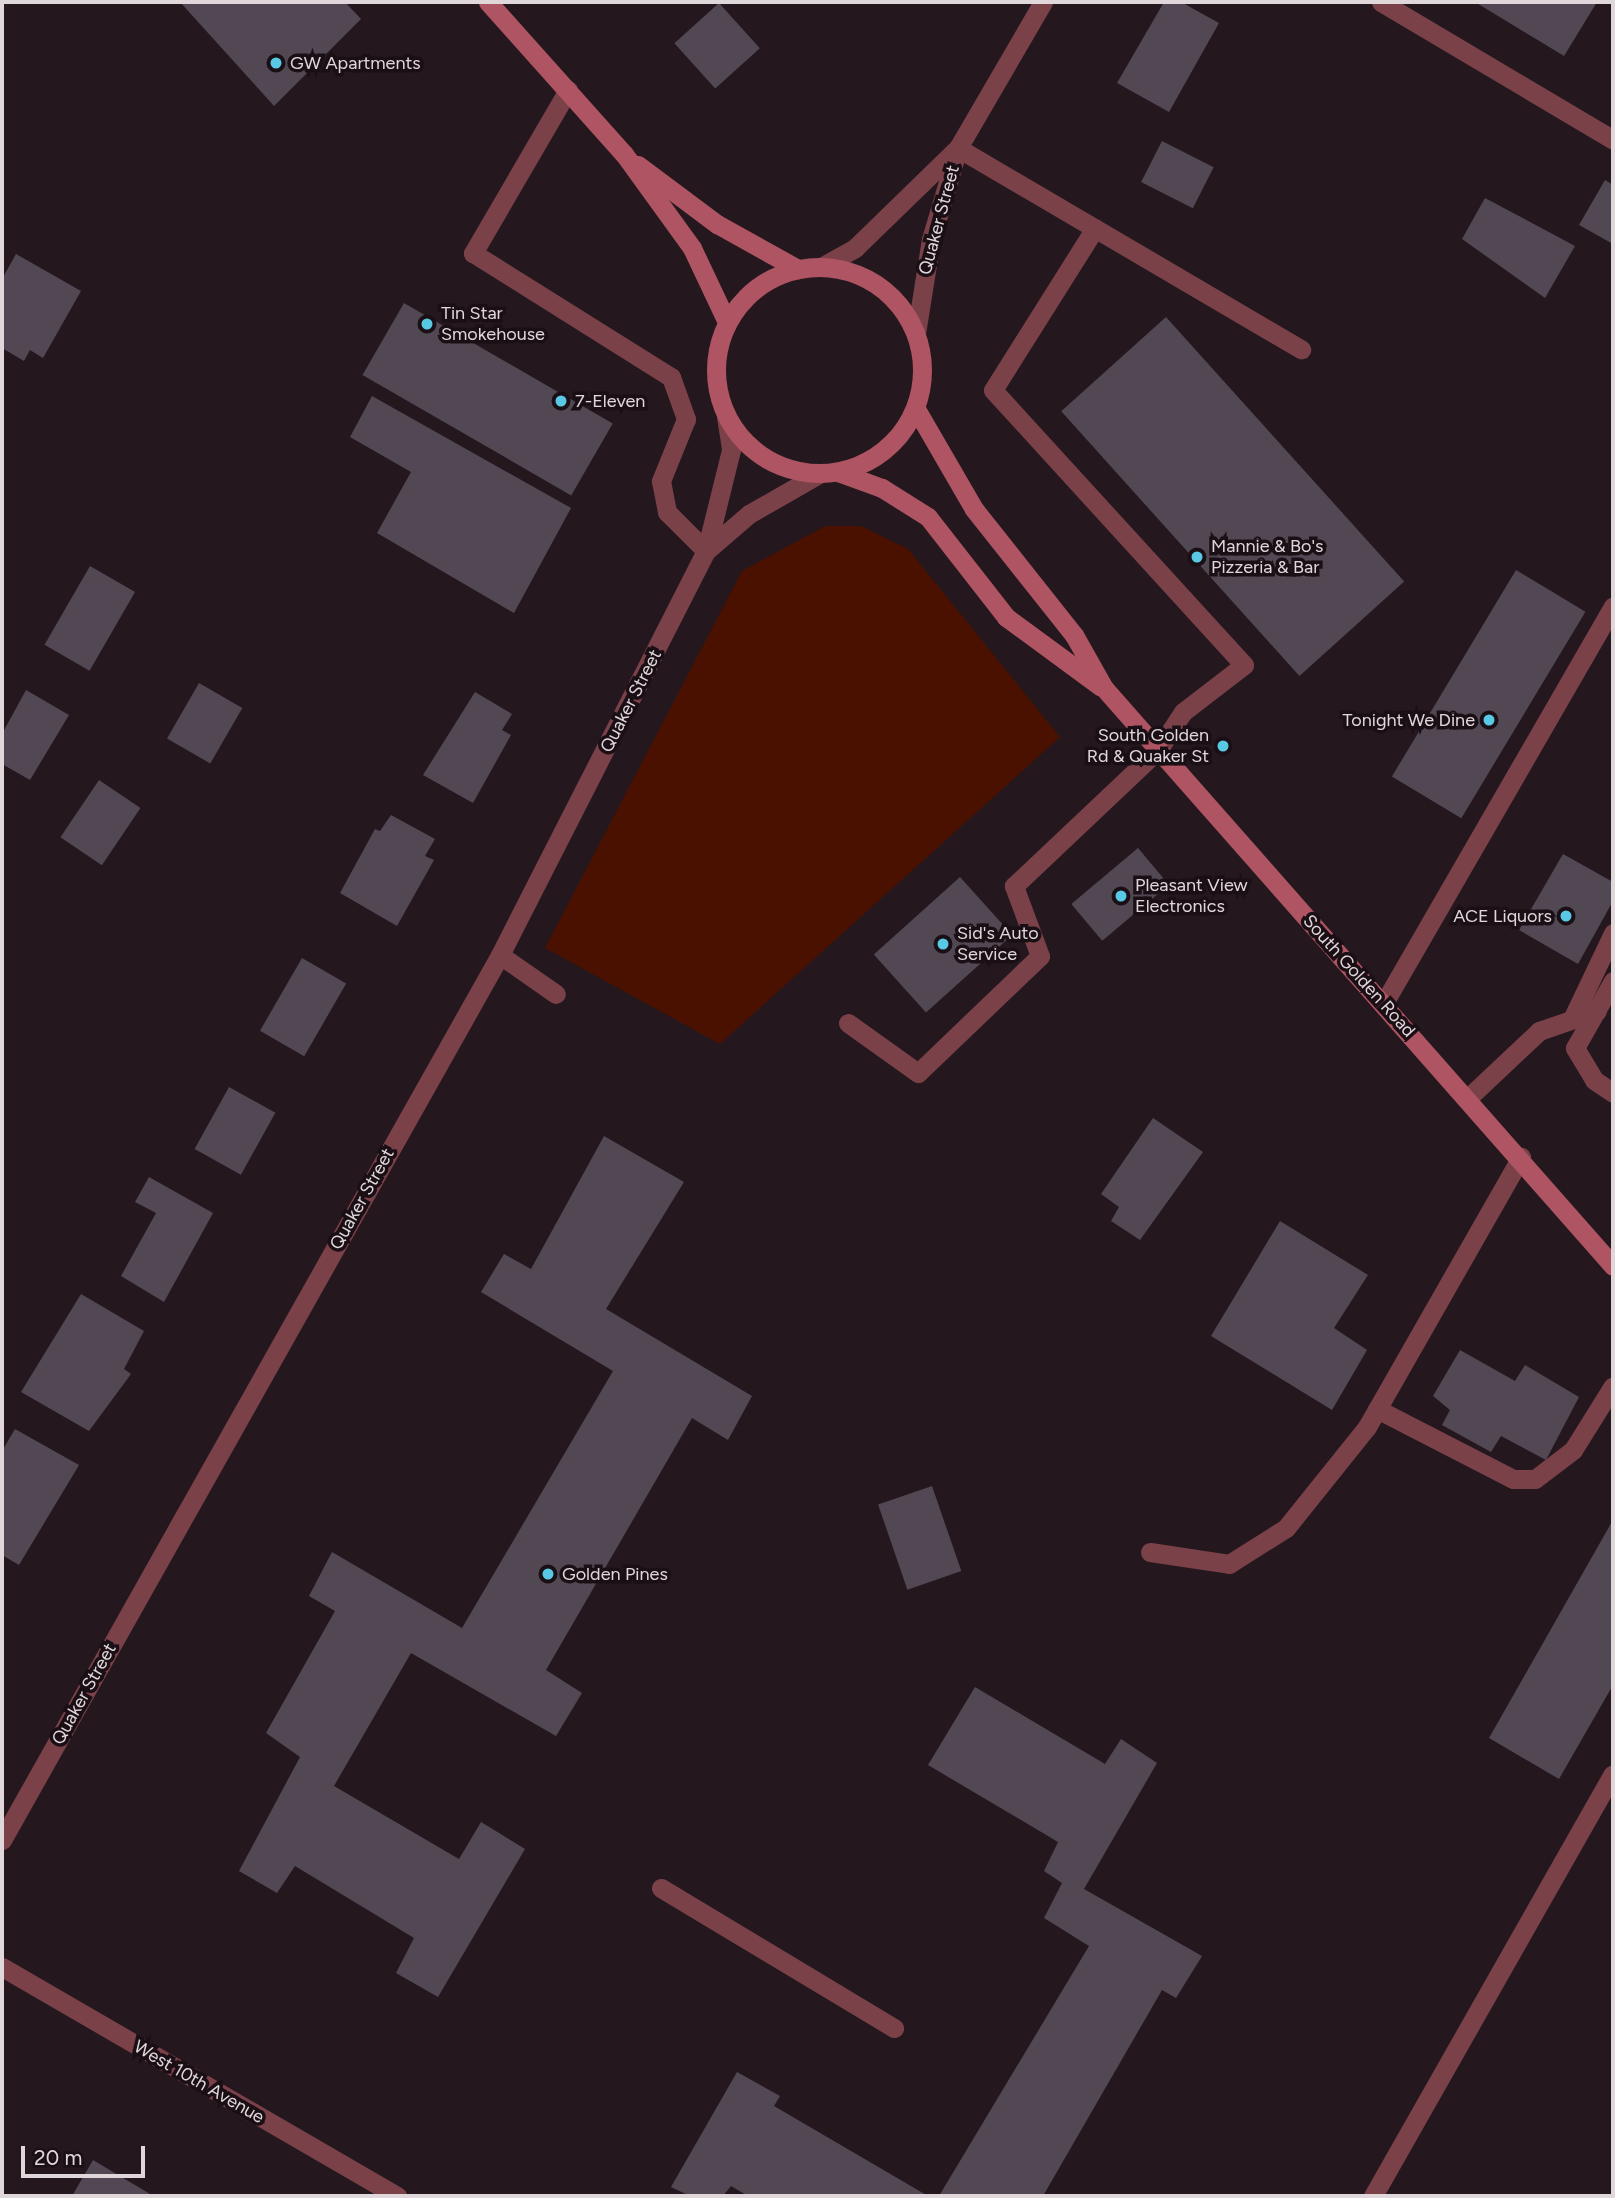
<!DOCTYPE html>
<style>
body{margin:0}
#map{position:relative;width:1615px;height:2198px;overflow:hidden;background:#24181e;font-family:Figtree,sans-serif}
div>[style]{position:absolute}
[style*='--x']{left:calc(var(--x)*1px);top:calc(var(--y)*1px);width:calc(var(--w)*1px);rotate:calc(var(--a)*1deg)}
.green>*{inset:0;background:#4a1100}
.building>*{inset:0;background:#524854;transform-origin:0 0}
.service>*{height:19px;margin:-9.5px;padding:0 9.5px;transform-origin:9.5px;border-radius:9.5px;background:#7a4149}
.minor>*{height:19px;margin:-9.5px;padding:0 9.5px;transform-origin:9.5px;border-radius:9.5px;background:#7a4149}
.secondary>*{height:19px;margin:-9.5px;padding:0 9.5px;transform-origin:9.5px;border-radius:9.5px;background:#af5462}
.secondary>.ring{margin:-9.5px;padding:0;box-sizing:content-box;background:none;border:19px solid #af5462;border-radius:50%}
.dots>*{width:19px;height:19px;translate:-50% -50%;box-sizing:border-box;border:4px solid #1a0f15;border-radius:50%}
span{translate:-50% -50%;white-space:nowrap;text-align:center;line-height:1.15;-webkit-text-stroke:7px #1a0f15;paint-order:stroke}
.poi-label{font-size:18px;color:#e0d7db}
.left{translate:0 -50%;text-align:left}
.right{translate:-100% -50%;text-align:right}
.street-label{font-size:18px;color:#e0d7db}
.frame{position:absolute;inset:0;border:4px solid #e0d7db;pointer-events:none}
.scale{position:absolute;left:21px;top:2146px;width:124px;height:32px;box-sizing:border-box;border:4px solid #e0d7db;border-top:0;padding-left:9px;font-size:21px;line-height:24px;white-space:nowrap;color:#e0d7db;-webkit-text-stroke:5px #1a0f15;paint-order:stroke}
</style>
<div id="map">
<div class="green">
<div style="clip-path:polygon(825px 526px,861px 526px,908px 549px,1060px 737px,720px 1044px,545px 948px,742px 571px)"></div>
</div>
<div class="building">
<div style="clip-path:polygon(180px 2px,345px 2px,361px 19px,274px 106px)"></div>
<div style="clip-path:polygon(1164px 2px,1181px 2px,1219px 23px,1169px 112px,1117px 83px)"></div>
<div style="clip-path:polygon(1475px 2px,1597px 2px,1564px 56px)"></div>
<div style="left:719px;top:3px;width:61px;height:60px;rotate:48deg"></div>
<div style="left:1162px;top:141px;width:58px;height:46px;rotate:27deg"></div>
<div style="clip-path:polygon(1605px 180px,1613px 185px,1613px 244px,1579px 225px)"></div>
<div style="clip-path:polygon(1485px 198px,1575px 246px,1545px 298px,1462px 239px)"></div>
<div style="clip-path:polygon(16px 254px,81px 291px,43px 358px,30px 350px,24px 361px,2px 348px,2px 279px)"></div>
<div style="left:404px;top:303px;width:241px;height:83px;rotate:30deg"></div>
<div style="left:1166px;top:317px;width:356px;height:141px;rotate:48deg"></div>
<div style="clip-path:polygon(372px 396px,571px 508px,514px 613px,377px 533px,411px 472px,350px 437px)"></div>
<div style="left:90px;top:566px;width:52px;height:91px;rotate:30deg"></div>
<div style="left:1516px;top:570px;width:81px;height:241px;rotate:31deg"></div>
<div style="left:199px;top:683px;width:50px;height:64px;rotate:30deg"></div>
<div style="clip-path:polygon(26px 690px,69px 715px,30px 780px,2px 764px,2px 734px)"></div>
<div style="clip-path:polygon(475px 692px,512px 714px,502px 730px,511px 735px,473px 803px,423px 775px)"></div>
<div style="left:99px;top:780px;width:50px;height:69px;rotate:34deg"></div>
<div style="clip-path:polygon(391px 815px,435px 839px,425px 856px,434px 860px,397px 926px,340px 893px,375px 829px,380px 831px)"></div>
<div style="left:1138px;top:848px;width:48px;height:87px;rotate:50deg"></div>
<div style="clip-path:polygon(1563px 854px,1613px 882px,1613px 901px,1578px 964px,1519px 930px)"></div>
<div style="left:960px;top:877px;width:78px;height:116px;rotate:48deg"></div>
<div style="left:302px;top:958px;width:51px;height:84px;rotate:30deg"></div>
<div style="left:229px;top:1087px;width:53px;height:71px;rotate:29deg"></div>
<div style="clip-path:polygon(1153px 1118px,1203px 1152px,1140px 1240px,1111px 1221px,1119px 1207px,1101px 1194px)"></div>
<div style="clip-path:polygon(604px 1136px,684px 1182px,606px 1309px,752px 1396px,728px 1440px,692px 1418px,546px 1670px,582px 1693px,556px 1736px,411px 1653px,334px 1786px,459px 1859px,481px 1822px,525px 1849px,438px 1997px,396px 1973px,414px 1938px,295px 1866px,277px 1893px,239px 1871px,300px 1757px,266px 1733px,335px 1611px,309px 1596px,332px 1552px,462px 1628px,613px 1371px,481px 1292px,504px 1254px,531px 1269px)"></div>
<div style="clip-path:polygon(149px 1177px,213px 1213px,164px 1302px,121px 1276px,156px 1213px,135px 1202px)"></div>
<div style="clip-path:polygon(1280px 1221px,1368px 1275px,1334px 1328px,1367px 1350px,1332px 1410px,1211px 1336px)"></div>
<div style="clip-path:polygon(81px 1294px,144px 1331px,124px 1369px,131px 1374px,89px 1431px,21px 1392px)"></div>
<div style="clip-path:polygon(1460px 1350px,1515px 1381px,1525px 1365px,1579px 1397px,1546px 1460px,1501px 1436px,1491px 1452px,1442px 1425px,1450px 1410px,1433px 1396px)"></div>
<div style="clip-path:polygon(15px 1429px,79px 1465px,19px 1565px,2px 1555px,2px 1451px)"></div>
<div style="left:932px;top:1486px;width:90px;height:57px;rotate:71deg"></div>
<div style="clip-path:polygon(1613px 1520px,1613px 1685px,1559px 1779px,1489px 1738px)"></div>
<div style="clip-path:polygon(975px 1687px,1105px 1764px,1121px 1739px,1157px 1763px,1084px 1889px,1202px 1956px,1176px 1998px,1162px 1990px,1043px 2196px,939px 2196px,1089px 1946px,1044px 1918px,1062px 1883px,1044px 1871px,1058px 1842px,928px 1765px)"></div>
<div style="clip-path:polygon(737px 2072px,780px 2096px,774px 2106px,928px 2196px,748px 2196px,731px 2186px,723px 2196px,690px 2196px,671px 2187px)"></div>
<div style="clip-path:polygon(93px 2160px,150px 2194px,149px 2196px,72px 2196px)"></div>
</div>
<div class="service">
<div style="--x:1381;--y:2;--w:270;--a:30.7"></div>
<div style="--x:568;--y:90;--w:189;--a:120.2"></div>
<div style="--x:473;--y:253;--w:234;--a:32.1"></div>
<div style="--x:671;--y:377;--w:45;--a:70.3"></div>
<div style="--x:686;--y:419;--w:67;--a:112"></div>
<div style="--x:661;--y:481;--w:32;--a:79"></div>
<div style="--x:667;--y:512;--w:55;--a:45"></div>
<div style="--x:958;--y:148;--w:398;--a:30.4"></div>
<div style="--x:500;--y:955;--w:68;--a:34.9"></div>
<div style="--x:1613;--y:981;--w:77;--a:119.6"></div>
<div style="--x:1575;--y:1048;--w:37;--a:59"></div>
<div style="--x:1594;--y:1080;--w:23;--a:34"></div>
<div style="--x:1384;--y:1003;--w:458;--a:-60"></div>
<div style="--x:1573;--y:1017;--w:93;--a:-64.5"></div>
<div style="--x:848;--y:1023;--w:86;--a:35.5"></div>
<div style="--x:918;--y:1073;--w:169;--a:-43.8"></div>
<div style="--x:1040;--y:956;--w:75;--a:-110.4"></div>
<div style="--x:1014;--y:886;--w:198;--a:-43.4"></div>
<div style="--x:1158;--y:750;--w:45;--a:-56.7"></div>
<div style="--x:1183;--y:712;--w:77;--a:-37.6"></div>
<div style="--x:1244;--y:665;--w:372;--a:-132.4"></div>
<div style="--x:993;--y:390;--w:191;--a:-57.8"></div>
<div style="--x:1468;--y:1098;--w:98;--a:-43.3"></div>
<div style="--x:1539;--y:1031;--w:61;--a:-19"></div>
<div style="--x:1377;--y:1409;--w:153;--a:27.2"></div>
<div style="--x:1513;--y:1479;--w:22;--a:0"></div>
<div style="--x:1535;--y:1479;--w:48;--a:-37.3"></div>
<div style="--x:1573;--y:1450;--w:75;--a:-58"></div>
<div style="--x:1150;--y:1552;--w:80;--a:8.6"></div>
<div style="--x:1229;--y:1564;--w:67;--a:-32.3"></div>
<div style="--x:1286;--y:1528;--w:129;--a:-51.3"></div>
<div style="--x:1367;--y:1427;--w:311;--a:-60.3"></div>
<div style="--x:661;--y:1888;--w:272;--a:31"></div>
<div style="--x:1373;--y:2196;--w:485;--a:-60.4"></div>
</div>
<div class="minor">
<div style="--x:958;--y:148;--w:169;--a:-59.8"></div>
<div style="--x:821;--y:267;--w:39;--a:-29"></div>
<div style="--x:855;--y:248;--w:144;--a:-44.2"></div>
<div style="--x:958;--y:148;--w:95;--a:106.5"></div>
<div style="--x:931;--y:239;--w:96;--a:99"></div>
<div style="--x:726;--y:417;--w:33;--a:81"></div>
<div style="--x:731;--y:450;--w:104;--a:103.9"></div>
<div style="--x:706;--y:551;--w:57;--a:-40.7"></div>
<div style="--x:749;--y:514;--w:81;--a:-29.7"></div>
<div style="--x:2;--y:1840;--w:1015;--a:-60.63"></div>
<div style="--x:500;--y:955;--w:453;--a:-63"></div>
<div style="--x:2;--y:1967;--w:457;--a:30.1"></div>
</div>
<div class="secondary">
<div style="--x:488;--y:2;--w:204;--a:48.2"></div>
<div style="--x:624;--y:154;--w:116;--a:54.1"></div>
<div style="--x:692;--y:248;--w:82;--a:64.7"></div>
<div style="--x:638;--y:165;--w:99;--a:36.8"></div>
<div style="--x:717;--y:224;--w:93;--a:29.1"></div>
<div class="ring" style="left:716px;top:267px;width:187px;height:187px"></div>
<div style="--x:916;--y:409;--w:116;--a:59.9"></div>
<div style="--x:974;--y:509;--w:161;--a:51.6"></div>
<div style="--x:1074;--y:635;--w:61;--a:60.5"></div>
<div style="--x:1104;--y:688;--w:770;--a:48.63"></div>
<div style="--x:838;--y:472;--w:47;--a:20"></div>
<div style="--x:882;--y:488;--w:54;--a:32.2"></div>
<div style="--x:928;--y:517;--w:127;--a:52"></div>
<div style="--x:1006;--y:617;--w:117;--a:36.3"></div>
</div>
<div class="dots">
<div style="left:276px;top:63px;background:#59c8e4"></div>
<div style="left:427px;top:324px;background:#59c8e4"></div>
<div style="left:561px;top:401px;background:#59c8e4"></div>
<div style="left:1197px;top:557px;background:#59c8e4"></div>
<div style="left:1489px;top:720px;background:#59c8e4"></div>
<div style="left:1223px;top:746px;background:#59c8e4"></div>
<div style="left:1121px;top:896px;background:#59c8e4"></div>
<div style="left:1566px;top:916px;background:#59c8e4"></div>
<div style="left:943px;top:944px;background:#59c8e4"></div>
<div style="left:548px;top:1574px;background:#59c8e4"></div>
</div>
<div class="poi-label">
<span class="left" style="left:290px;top:63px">GW Apartments</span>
<span class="left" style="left:441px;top:324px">Tin Star<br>Smokehouse</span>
<span class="left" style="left:575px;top:401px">7-Eleven</span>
<span class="left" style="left:1211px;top:557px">Mannie &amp; Bo's<br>Pizzeria &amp; Bar</span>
<span class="right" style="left:1475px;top:720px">Tonight We Dine</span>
<span class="right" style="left:1209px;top:746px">South Golden<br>Rd &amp; Quaker St</span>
<span class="left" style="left:1135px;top:896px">Pleasant View<br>Electronics</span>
<span class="right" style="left:1552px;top:916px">ACE Liquors</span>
<span class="left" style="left:957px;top:944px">Sid's Auto<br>Service</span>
<span class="left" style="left:562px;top:1574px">Golden Pines</span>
</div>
<div class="street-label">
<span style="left:939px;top:220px;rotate:-75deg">Quaker Street</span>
<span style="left:631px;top:701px;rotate:-63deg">Quaker Street</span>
<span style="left:1359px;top:976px;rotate:48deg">South Golden Road</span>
<span style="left:362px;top:1199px;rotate:-61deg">Quaker Street</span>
<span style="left:84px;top:1694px;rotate:-61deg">Quaker Street</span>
<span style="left:199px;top:2082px;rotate:30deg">West 10th Avenue</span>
</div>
<div class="frame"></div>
<div class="scale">20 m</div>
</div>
